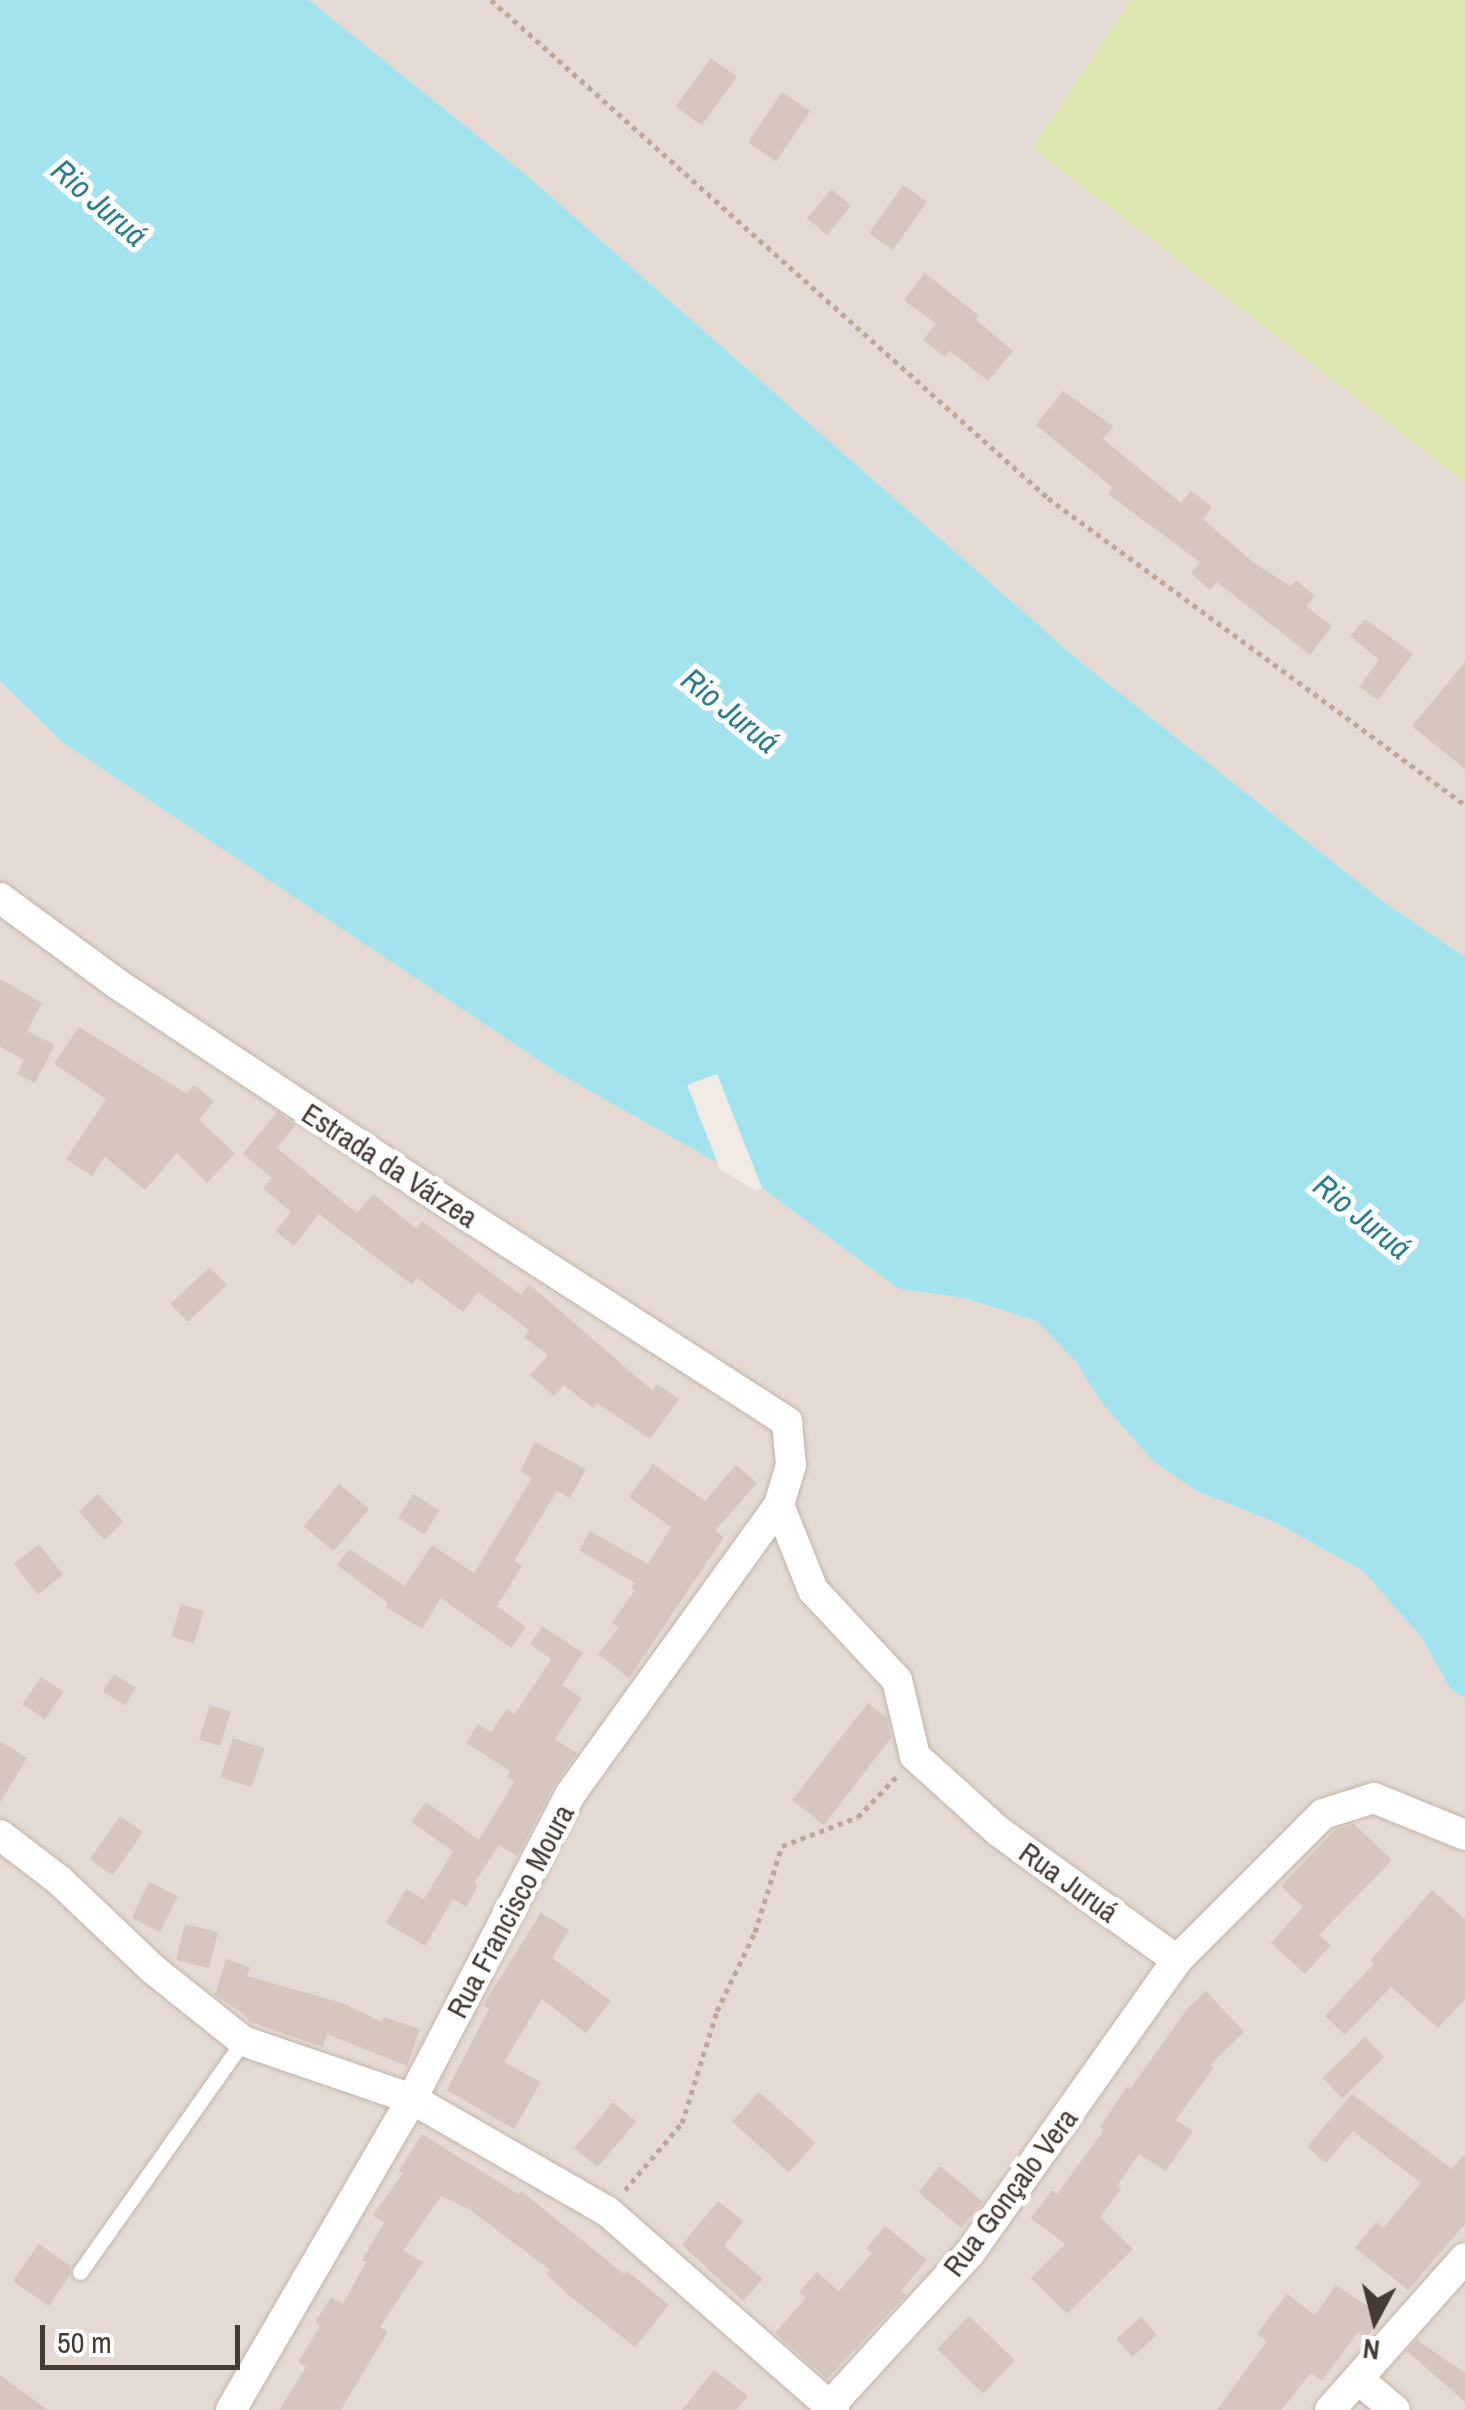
<!DOCTYPE html>
<meta charset="utf-8">
<style>
body{margin:0}
#map{position:relative;width:1465px;height:2410px;overflow:hidden;background:#f2eae4;font-family:"Archivo Narrow",sans-serif}
div>[style]{position:absolute}
[style*='--x']{left:calc(var(--x)*1px);top:calc(var(--y)*1px);width:calc(var(--w)*1px);rotate:calc(var(--a)*1deg)}
.residential>*{inset:0;background:#e5dad3}
.green>*{inset:0;background:#dbe5ae}
.water>*{inset:0;background:#a2e3ed}
.pier>*{inset:0;background:#f2eae4}
.building>*{inset:0;background:#d6c6bd;transform-origin:0 0}
.path>*{height:5px;margin-top:-2.5px;transform-origin:0;background:repeating-linear-gradient(90deg,#bea799 0 5px,transparent 0 10px)}
.roads{filter:drop-shadow(0 0 2px #c0b3aa) drop-shadow(0 0 2px #c0b3aa)}
.lane>*{height:15px;margin:-7.5px;padding:0 7.5px;transform-origin:7.5px;border-radius:7.5px;background:#fff}
.street>*{height:30px;margin:-15px;padding:0 15px;transform-origin:15px;border-radius:15px;background:#fff}
span{translate:-50% -50%;white-space:nowrap;text-align:center;line-height:1.15;-webkit-text-stroke:10px #fff;paint-order:stroke}
.street-label{font-size:30px;color:#443a34}
.water-label{font-size:32px;color:#2b7d8c;font-style:italic}
.north{position:absolute;left:1325px;top:2270px;width:100px;height:100px;-webkit-text-stroke:8px #fff;paint-order:stroke;rotate:187deg;font-size:28px;font-weight:700;line-height:40px;text-align:center;color:#443a34}
.north::after{content:'';display:block;margin:auto;width:35px;height:45px;background:#443a34;clip-path:polygon(50% 0,100% 100%,50% 72%,0 100%)}
.scale{position:absolute;left:40px;top:2325px;width:200px;height:45px;box-sizing:border-box;border:5px solid #443a34;border-top:0;padding-left:12px;font-size:30px;line-height:35px;white-space:nowrap;color:#443a34;-webkit-text-stroke:8px #fff;paint-order:stroke}
</style>
<div id="map">
<div class="residential">
<div style="clip-path:polygon(309px 0,1131px 0,1033px 148px,1465px 482px,1465px 957px,1381px 900px,1077px 659px,530px 178px)"></div>
<div style="clip-path:polygon(0 681px,62px 742px,558px 1073px,762px 1188px,899px 1289px,964px 1298px,1037px 1321px,1076px 1362px,1102px 1403px,1197px 1491px,1277px 1523px,1363px 1571px,1421px 1637px,1450px 1688px,1465px 1699px,1465px 2410px,0 2410px)"></div>
</div>
<div class="green">
<div style="clip-path:polygon(1131px 0,1465px 0,1465px 482px,1033px 148px)"></div>
</div>
<div class="water">
<div style="clip-path:polygon(0 0,309px 0,530px 178px,1077px 659px,1381px 900px,1465px 957px,1465px 1699px,1450px 1688px,1421px 1637px,1363px 1571px,1277px 1523px,1197px 1491px,1153px 1461px,1102px 1403px,1076px 1362px,1037px 1321px,964px 1298px,899px 1289px,762px 1188px,558px 1073px,62px 742px,0 681px)"></div>
</div>
<div class="pier">
<div style="clip-path:polygon(717px 1074px,762px 1188px,756px 1191px,720px 1169px,687px 1085px)"></div>
</div>
<div class="building">
<div style="left:711px;top:58px;width:32px;height:60px;rotate:36deg"></div>
<div style="left:782px;top:92px;width:34px;height:61px;rotate:34deg"></div>
<div style="left:903px;top:185px;width:29px;height:59px;rotate:35deg"></div>
<div style="left:831px;top:189px;width:26px;height:38px;rotate:39deg"></div>
<div style="clip-path:polygon(925px 273px,979px 316px,976px 320px,1013px 351px,988px 381px,950px 351px,945px 357px,923px 340px,936px 324px,904px 300px)"></div>
<div style="clip-path:polygon(1063px 391px,1113px 426px,1103px 439px,1181px 503px,1191px 491px,1212px 507px,1203px 519px,1254px 563px,1291px 586px,1296px 580px,1315px 596px,1306px 606px,1332px 626px,1310px 655px,1217px 582px,1210px 590px,1191px 573px,1200px 562px,1108px 494px,1113px 488px,1036px 425px)"></div>
<div style="clip-path:polygon(1365px 619px,1413px 654px,1378px 700px,1359px 687px,1379px 660px,1350px 636px)"></div>
<div style="clip-path:polygon(1465px 662px,1465px 769px,1412px 726px)"></div>
<div style="clip-path:polygon(0 979px,42px 1003px,27px 1031px,55px 1045px,35px 1083px,17px 1074px,24px 1060px,0 1047px)"></div>
<div style="clip-path:polygon(79px 1027px,187px 1094px,194px 1085px,214px 1101px,199px 1120px,235px 1153px,207px 1183px,177px 1153px,145px 1190px,105px 1157px,92px 1176px,66px 1159px,106px 1099px,54px 1064px)"></div>
<div style="clip-path:polygon(277px 1112px,296px 1125px,277px 1148px,357px 1213px,373px 1194px,417px 1229px,422px 1221px,521px 1295px,529px 1284px,653px 1391px,657px 1384px,679px 1399px,650px 1439px,597px 1403px,593px 1408px,564px 1385px,554px 1396px,530px 1375px,548px 1355px,524px 1337px,529px 1330px,478px 1292px,463px 1312px,417px 1278px,412px 1285px,319px 1214px,294px 1246px,276px 1231px,291px 1212px,263px 1188px,272px 1178px,243px 1154px)"></div>
<div style="left:210px;top:1267px;width:25px;height:54px;rotate:47deg"></div>
<div style="clip-path:polygon(535px 1442px,586px 1469px,570px 1498px,557px 1491px,514px 1561px,522px 1566px,497px 1606px,526px 1627px,511px 1648px,441px 1598px,422px 1629px,386px 1607px,388px 1603px,337px 1565px,349px 1549px,405px 1586px,432px 1545px,474px 1573px,532px 1478px,520px 1471px)"></div>
<div style="clip-path:polygon(653px 1464px,705px 1501px,736px 1465px,757px 1483px,715px 1531px,724px 1537px,629px 1678px,598px 1654px,619px 1627px,612px 1623px,635px 1590px,631px 1588px,635px 1583px,579px 1550px,590px 1531px,648px 1564px,671px 1527px,629px 1497px)"></div>
<div style="left:339px;top:1484px;width:39px;height:55px;rotate:40deg"></div>
<div style="left:98px;top:1494px;width:38px;height:26px;rotate:48deg"></div>
<div style="left:413px;top:1494px;width:31px;height:28px;rotate:32deg"></div>
<div style="left:39px;top:1544px;width:39px;height:32px;rotate:52deg"></div>
<div style="left:181px;top:1604px;width:24px;height:34px;rotate:17deg"></div>
<div style="clip-path:polygon(542px 1626px,583px 1653px,562px 1685px,582px 1698px,555px 1739px,577px 1753px,554px 1786px,517px 1856px,499px 1845px,474px 1883px,478px 1886px,466px 1907px,453px 1899px,425px 1946px,386px 1923px,406px 1889px,424px 1899px,453px 1851px,411px 1822px,426px 1802px,479px 1840px,514px 1782px,507px 1777px,510px 1771px,466px 1743px,478px 1724px,491px 1732px,507px 1709px,515px 1714px,551px 1659px,530px 1644px)"></div>
<div style="left:114px;top:1674px;width:26px;height:21px;rotate:32deg"></div>
<div style="left:41px;top:1677px;width:27px;height:33px;rotate:34deg"></div>
<div style="clip-path:polygon(868px 1703px,887px 1718px,891px 1738px,824px 1825px,792px 1800px)"></div>
<div style="left:210px;top:1705px;width:22px;height:36px;rotate:18deg"></div>
<div style="left:233px;top:1738px;width:33px;height:41px;rotate:18deg"></div>
<div style="clip-path:polygon(0 1741px,27px 1758px,0 1803px)"></div>
<div style="left:120px;top:1816px;width:28px;height:53px;rotate:35deg"></div>
<div style="clip-path:polygon(1354px 1824px,1392px 1860px,1319px 1935px,1331px 1945px,1305px 1974px,1271px 1943px,1303px 1907px,1281px 1886px,1335px 1830px)"></div>
<div style="left:149px;top:1882px;width:32px;height:40px;rotate:26deg"></div>
<div style="clip-path:polygon(1432px 1890px,1465px 1919px,1465px 1999px,1438px 2028px,1391px 1987px,1345px 2035px,1325px 2016px,1374px 1964px,1370px 1961px)"></div>
<div style="clip-path:polygon(541px 1913px,569px 1930px,552px 1958px,611px 2001px,586px 2033px,542px 1999px,504px 2062px,541px 2082px,514px 2129px,447px 2090px,489px 2009px,483px 2005px)"></div>
<div style="left:185px;top:1924px;width:34px;height:37px;rotate:14deg"></div>
<div style="clip-path:polygon(226px 1959px,250px 1967px,247px 1976px,342px 2003px,382px 2022px,384px 2017px,420px 2029px,407px 2066px,327px 2034px,323px 2047px,250px 2022px,244px 2014px,215px 1995px)"></div>
<div style="clip-path:polygon(1206px 1991px,1244px 2032px,1210px 2065px,1214px 2067px,1176px 2120px,1193px 2131px,1166px 2171px,1139px 2154px,1117px 2186px,1121px 2189px,1100px 2217px,1133px 2249px,1067px 2314px,1031px 2278px,1065px 2244px,1031px 2218px,1052px 2190px,1057px 2194px,1104px 2130px,1100px 2127px,1127px 2087px,1130px 2089px,1187px 2009px)"></div>
<div style="left:1365px;top:2037px;width:28px;height:59px;rotate:46deg"></div>
<div style="left:759px;top:2092px;width:76px;height:40px;rotate:42deg"></div>
<div style="clip-path:polygon(1352px 2094px,1452px 2169px,1465px 2154px,1465px 2224px,1408px 2290px,1355px 2248px,1376px 2222px,1383px 2228px,1421px 2183px,1353px 2131px,1326px 2163px,1307px 2147px)"></div>
<div style="left:613px;top:2102px;width:30px;height:60px;rotate:40deg"></div>
<div style="clip-path:polygon(422px 2134px,518px 2194px,521px 2191px,624px 2274px,627px 2271px,669px 2305px,635px 2347px,571px 2297px,546px 2274px,550px 2270px,469px 2209px,441px 2196px,403px 2251px,423px 2262px,380px 2327px,388px 2331px,341px 2410px,279px 2410px,306px 2367px,298px 2362px,320px 2326px,315px 2322px,331px 2297px,343px 2304px,366px 2262px,362px 2260px,384px 2223px,373px 2215px,403px 2173px,399px 2171px)"></div>
<div style="left:940px;top:2166px;width:56px;height:34px;rotate:40deg"></div>
<div style="clip-path:polygon(718px 2201px,743px 2221px,724px 2246px,763px 2279px,743px 2301px,682px 2245px)"></div>
<div style="clip-path:polygon(885px 2226px,927px 2260px,901px 2291px,906px 2295px,827px 2379px,775px 2333px,806px 2298px,799px 2292px,817px 2272px,839px 2291px,872px 2253px,866px 2249px)"></div>
<div style="clip-path:polygon(39px 2244px,70px 2266px,69px 2276px,49px 2306px,13px 2281px)"></div>
<div style="clip-path:polygon(1336px 2285px,1382px 2316px,1366px 2338px,1358px 2332px,1322px 2381px,1311px 2373px,1281px 2410px,1217px 2410px,1267px 2341px,1257px 2334px,1287px 2294px,1315px 2315px)"></div>
<div style="left:969px;top:2316px;width:64px;height:46px;rotate:44deg"></div>
<div style="left:1141px;top:2317px;width:24px;height:33px;rotate:48deg"></div>
<div style="clip-path:polygon(1417px 2340px,1465px 2373px,1465px 2402px,1407px 2351px)"></div>
<div style="clip-path:polygon(714px 2370px,748px 2396px,736px 2410px,682px 2410px)"></div>
<div style="clip-path:polygon(0 2375px,48px 2410px,0 2410px)"></div>
</div>
<div class="path">
<div style="--x:491;--y:0;--w:747;--a:41.8"></div>
<div style="--x:1048;--y:498;--w:518;--a:36.36"></div>
<div style="--x:625;--y:2190;--w:88;--a:-49.6"></div>
<div style="--x:682;--y:2123;--w:117;--a:-72.6"></div>
<div style="--x:717;--y:2011;--w:88;--a:-64.3"></div>
<div style="--x:755;--y:1932;--w:90;--a:-72.6"></div>
<div style="--x:782;--y:1846;--w:81;--a:-20.9"></div>
<div style="--x:858;--y:1817;--w:59;--a:-46.4"></div>
</div>
<div class="roads">
<div class="lane">
<div style="--x:80;--y:2272;--w:283;--a:-54.8"></div>
</div>
<div class="street">
<div style="--x:0;--y:898;--w:144;--a:36.2"></div>
<div style="--x:116;--y:983;--w:359;--a:33.6"></div>
<div style="--x:415;--y:1182;--w:443;--a:32.8"></div>
<div style="--x:787;--y:1422;--w:43;--a:84.7"></div>
<div style="--x:791;--y:1465;--w:42;--a:106.7"></div>
<div style="--x:779;--y:1505;--w:357;--a:125.8"></div>
<div style="--x:570;--y:1795;--w:343;--a:117.5"></div>
<div style="--x:412;--y:2099;--w:360;--a:120.2"></div>
<div style="--x:779;--y:1505;--w:92;--a:68.2"></div>
<div style="--x:813;--y:1590;--w:123;--a:47"></div>
<div style="--x:897;--y:1680;--w:78;--a:76.7"></div>
<div style="--x:915;--y:1756;--w:112;--a:42.1"></div>
<div style="--x:998;--y:1831;--w:221;--a:35.8"></div>
<div style="--x:0;--y:1835;--w:74;--a:37.3"></div>
<div style="--x:59;--y:1880;--w:131;--a:43.5"></div>
<div style="--x:154;--y:1970;--w:114;--a:38.6"></div>
<div style="--x:243;--y:2041;--w:179;--a:18.9"></div>
<div style="--x:412;--y:2099;--w:225;--a:29.9"></div>
<div style="--x:607;--y:2211;--w:302;--a:41.2"></div>
<div style="--x:1358;--y:2379;--w:48;--a:40"></div>
<div style="--x:826;--y:2410;--w:212;--a:-47.5"></div>
<div style="--x:969;--y:2254;--w:360;--a:-54.7"></div>
<div style="--x:1177;--y:1960;--w:206;--a:-45"></div>
<div style="--x:1323;--y:1814;--w:53;--a:-17.4"></div>
<div style="--x:1374;--y:1798;--w:98;--a:22.1"></div>
<div style="--x:1330;--y:2410;--w:203;--a:-48.4"></div>
</div>
</div>
<div class="street-label">
<span style="left:390px;top:1165px;rotate:33deg">Estrada da Várzea</span>
<span style="left:1069px;top:1882px;rotate:36deg">Rua Juruá</span>
<span style="left:510px;top:1911px;rotate:-62deg">Rua Francisco Moura</span>
<span style="left:1010px;top:2192px;rotate:-53deg">Rua Gonçalo Vera</span>
</div>
<div class="water-label">
<span style="left:99px;top:203px;rotate:41deg">Rio Juruá</span>
<span style="left:730px;top:711px;rotate:39deg">Rio Juruá</span>
<span style="left:1362px;top:1217px;rotate:39deg">Rio Juruá</span>
</div>
<div class="north">N</div>
<div class="scale">50 m</div>
</div>
